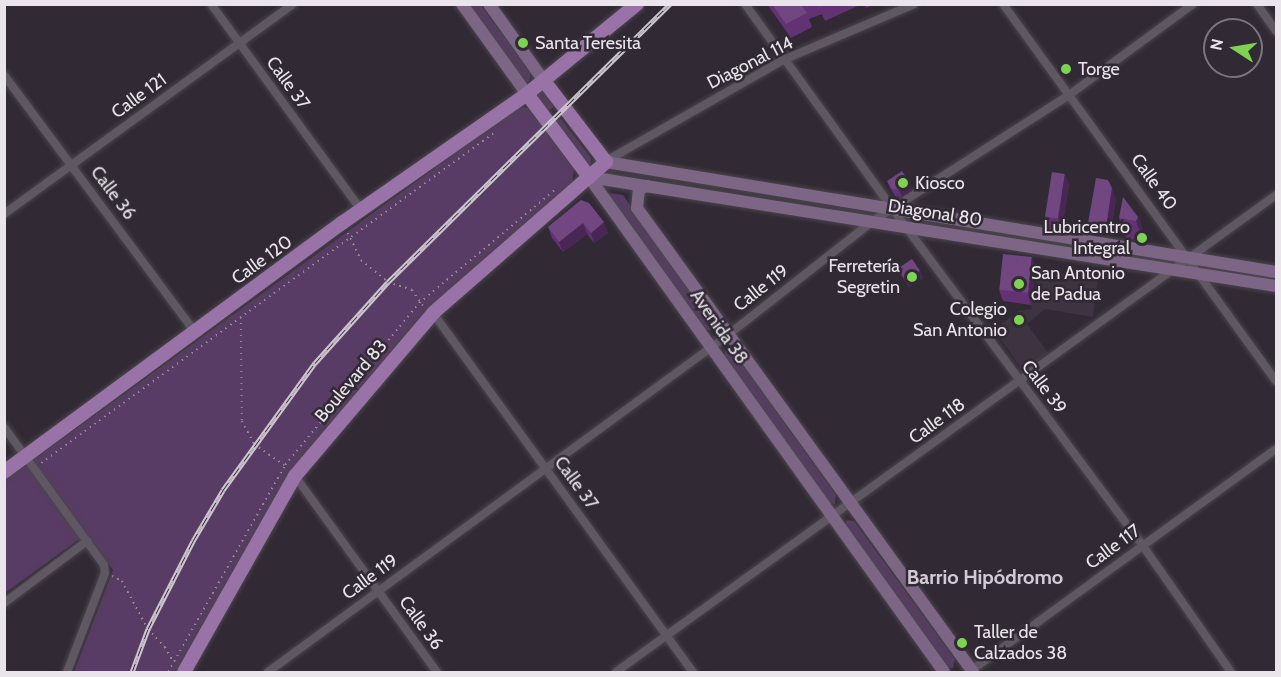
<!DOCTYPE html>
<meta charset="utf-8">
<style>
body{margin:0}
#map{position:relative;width:1281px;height:677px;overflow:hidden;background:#312a34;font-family:Cabin,sans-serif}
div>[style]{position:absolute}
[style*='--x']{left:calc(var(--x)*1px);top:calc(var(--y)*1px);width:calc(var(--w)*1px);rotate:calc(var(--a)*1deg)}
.built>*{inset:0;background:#3e3341}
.green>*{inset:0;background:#593c65;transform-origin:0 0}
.path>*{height:1.5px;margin-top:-0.75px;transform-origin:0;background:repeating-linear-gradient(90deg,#918c94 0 1.5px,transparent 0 6px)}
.roads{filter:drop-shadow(0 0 2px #4b454d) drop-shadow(0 0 2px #4b454d)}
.street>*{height:8px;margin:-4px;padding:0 4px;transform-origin:4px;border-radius:4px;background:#5f5862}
.secondary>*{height:12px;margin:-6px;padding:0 6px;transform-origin:6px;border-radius:6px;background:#7c6585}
.primary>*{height:14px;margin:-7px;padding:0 7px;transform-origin:7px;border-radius:7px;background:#9972a8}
.rail>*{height:5px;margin-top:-2.5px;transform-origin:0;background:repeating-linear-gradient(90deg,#312a34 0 9px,#ccc7ce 0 18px);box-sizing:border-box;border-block:2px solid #ccc7ce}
.wall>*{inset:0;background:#633274}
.shaded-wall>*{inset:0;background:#492755}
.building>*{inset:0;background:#714681;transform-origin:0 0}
.dots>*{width:16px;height:16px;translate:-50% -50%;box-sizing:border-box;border:3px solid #312a34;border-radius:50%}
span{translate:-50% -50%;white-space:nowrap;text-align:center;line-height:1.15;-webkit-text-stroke:5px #312a34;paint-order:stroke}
.poi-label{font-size:18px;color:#e9e5eb}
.left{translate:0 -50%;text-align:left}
.right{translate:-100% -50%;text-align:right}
.street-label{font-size:18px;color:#e9e5eb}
.neighbourhood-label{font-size:20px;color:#d2cad6;font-weight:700}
.frame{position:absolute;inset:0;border:6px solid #e9e5eb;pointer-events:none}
.north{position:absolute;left:1203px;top:18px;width:60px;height:60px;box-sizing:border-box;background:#312a34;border:2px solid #7b757d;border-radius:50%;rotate:282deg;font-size:16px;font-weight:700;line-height:24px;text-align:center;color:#e9e5eb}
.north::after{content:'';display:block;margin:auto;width:21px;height:27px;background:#7ed153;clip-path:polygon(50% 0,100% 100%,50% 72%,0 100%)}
</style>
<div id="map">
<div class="built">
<div style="clip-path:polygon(1038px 269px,1098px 279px,1093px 317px,1045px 309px,1027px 324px,1048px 353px,1027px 369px,1022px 369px,994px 330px,1018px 311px,1032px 309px,1029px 301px,1034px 299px)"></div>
</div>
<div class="green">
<div style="clip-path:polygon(467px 5px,481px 5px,531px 74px,529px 82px,521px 81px)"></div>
<div style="left:541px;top:88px;width:23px;height:11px;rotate:56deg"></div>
<div style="clip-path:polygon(519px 107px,528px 108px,535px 113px,574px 165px,572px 185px,426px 310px,291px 472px,176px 672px,74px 672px,113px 570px,86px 534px,5px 593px,4px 481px)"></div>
<div style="clip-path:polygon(560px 118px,591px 158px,591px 165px,583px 163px,553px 123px)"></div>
<div style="clip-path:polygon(608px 193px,623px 195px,713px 323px,712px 330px,704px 330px)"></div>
<div style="clip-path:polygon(732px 350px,836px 495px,835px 504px,827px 503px,724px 358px,725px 351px)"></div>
<div style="clip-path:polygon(847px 520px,854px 521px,955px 659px,953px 668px,945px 667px,844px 527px)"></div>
</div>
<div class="path">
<div style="--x:348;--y:233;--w:30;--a:64"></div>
<div style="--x:361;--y:260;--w:35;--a:39"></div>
<div style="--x:388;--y:282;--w:25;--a:18"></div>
<div style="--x:412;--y:290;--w:19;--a:55"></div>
<div style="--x:241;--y:317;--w:104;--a:89.4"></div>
<div style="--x:242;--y:421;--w:26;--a:62"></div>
<div style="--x:254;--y:444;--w:37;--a:35"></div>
<div style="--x:41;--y:463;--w:562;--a:-36.09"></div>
<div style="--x:112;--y:576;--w:11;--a:27"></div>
<div style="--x:122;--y:581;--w:55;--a:61.6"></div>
<div style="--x:148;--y:629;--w:25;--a:47"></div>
<div style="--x:165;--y:647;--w:16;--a:60"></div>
<div style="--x:168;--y:672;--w:238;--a:-60.5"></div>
<div style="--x:285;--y:465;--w:210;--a:-50.4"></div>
<div style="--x:419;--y:303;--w:178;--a:-39.8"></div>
</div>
<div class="roads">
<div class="street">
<div style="--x:211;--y:4;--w:255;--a:53.9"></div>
<div style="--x:745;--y:4;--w:275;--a:54.2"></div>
<div style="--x:906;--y:227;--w:397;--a:53.4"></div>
<div style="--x:1143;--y:546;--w:154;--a:55.1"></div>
<div style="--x:1003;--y:4;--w:465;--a:54.1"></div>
<div style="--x:1257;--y:4;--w:33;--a:55"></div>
<div style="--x:4;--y:75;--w:320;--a:53.4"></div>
<div style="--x:606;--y:161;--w:204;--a:-29.7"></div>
<div style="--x:783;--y:60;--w:142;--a:-23.1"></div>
<div style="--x:4;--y:214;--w:357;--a:-36"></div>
<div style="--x:433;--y:313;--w:443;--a:54.1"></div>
<div style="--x:4;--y:427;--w:170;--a:54.1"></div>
<div style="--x:104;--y:565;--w:8;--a:83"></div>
<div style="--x:105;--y:573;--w:106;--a:111"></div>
<div style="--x:295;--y:476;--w:242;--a:54.1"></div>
<div style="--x:4;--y:603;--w:104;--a:-36.8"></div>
<div style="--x:268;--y:672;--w:570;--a:-36.23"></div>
<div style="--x:728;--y:335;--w:184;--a:-38.2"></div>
<div style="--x:873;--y:221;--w:233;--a:-32.7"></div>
<div style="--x:1069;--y:95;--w:154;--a:-36.3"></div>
<div style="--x:616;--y:672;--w:814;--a:-35.86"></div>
<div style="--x:969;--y:672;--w:379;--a:-36"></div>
</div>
<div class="secondary">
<div style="--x:462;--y:4;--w:111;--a:54.2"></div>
<div style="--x:489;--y:4;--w:95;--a:54.5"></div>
<div style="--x:606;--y:162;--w:679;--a:9.32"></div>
<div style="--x:589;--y:177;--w:696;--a:9.02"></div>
<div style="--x:589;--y:177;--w:609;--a:54.35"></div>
<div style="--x:647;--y:186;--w:9;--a:159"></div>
<div style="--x:639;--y:189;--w:19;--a:96"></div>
<div style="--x:637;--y:208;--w:573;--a:54.09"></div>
</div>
<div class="primary">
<div style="--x:527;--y:94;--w:104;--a:53.2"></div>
<div style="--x:4;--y:472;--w:420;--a:-36.4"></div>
<div style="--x:342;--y:223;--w:226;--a:-34.9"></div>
<div style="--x:527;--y:94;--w:142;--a:-39.3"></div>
<div style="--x:184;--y:672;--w:225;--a:-60.5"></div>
<div style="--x:295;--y:476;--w:214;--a:-49.7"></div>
<div style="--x:433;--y:313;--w:230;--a:-41.1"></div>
<div style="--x:606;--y:162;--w:102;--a:-127.4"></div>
</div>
</div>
<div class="rail">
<div style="--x:132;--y:672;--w:46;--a:-69.6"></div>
<div style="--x:148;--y:629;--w:99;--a:-62.9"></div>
<div style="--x:193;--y:541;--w:59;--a:-59.5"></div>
<div style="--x:223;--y:490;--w:157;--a:-54.1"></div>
<div style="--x:315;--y:363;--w:109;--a:-48"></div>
<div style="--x:388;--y:282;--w:396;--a:-44.6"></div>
</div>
<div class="wall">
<div style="clip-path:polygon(767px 4px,862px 4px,825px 21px,822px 14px,809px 19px,812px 27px,791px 38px)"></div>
<div style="clip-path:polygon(865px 4px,875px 4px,866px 8px)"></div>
<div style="clip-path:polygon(887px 181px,912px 190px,902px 197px,895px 196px,890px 188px)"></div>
<div style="clip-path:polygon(1069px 184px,1062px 229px,1048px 227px,1045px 216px)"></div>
<div style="clip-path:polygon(1116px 199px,1110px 236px,1092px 233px,1088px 223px)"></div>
<div style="clip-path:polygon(581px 200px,608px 233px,594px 243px,587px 234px,563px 252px,552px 238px,548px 227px)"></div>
<div style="clip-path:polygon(1138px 217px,1146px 238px,1143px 241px,1126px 238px,1119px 218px)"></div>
<div style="clip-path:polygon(898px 268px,920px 271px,923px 278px,909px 287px,901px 275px)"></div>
<div style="clip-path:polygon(1036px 268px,1031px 305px,1003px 301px,999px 290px)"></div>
</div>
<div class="shaded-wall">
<div style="clip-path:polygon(1065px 174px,1069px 184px,1062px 229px,1058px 218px)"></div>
<div style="clip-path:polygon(910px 183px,912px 190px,902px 197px,899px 190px)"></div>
<div style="clip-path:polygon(1112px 188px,1116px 199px,1110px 236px,1106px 226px)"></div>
<div style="clip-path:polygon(1138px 217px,1146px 238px,1143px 241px,1136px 221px)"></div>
<div style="clip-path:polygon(604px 222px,608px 233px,594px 243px,591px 233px)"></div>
<div style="clip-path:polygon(583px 223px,587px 234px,563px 252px,559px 242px)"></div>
<div style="clip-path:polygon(1032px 257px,1036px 268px,1031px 305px,1028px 294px)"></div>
<div style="clip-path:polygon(920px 271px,923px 278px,909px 287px,907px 280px)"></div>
</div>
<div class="building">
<div style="clip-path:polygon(772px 4px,806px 4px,802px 6px,807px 13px,786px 24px)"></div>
<div style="clip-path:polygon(819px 4px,826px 4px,820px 7px)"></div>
<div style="clip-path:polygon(902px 171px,910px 183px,899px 190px,892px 189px,887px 181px)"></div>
<div style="left:1052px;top:172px;width:13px;height:45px;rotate:9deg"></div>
<div style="clip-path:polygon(1096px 178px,1108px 180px,1112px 188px,1106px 226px,1088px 223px)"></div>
<div style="clip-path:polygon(1123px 197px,1138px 217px,1136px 221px,1119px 218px)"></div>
<div style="clip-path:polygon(581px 200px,589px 203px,604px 222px,591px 233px,583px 223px,559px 242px,548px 227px)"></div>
<div style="left:1003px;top:254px;width:29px;height:36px;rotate:6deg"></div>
<div style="left:912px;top:259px;width:14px;height:17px;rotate:56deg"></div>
</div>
<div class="dots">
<div style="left:523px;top:43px;background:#7ed153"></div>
<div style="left:1066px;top:69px;background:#7ed153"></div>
<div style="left:903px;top:183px;background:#7ed153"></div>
<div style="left:1142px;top:238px;background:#7ed153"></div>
<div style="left:912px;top:277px;background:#7ed153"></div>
<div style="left:1019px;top:284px;background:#7ed153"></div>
<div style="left:1019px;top:320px;background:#7ed153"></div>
<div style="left:962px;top:643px;background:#7ed153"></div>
</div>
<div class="poi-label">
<span class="left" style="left:535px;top:43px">Santa Teresita</span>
<span class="left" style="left:1078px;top:69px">Torge</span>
<span class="left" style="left:915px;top:183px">Kiosco</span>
<span class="right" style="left:1130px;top:238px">Lubricentro<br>Integral</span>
<span class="right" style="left:900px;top:277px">Ferretería<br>Segretin</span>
<span class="left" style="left:1031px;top:284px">San Antonio<br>de Padua</span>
<span class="right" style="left:1007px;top:320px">Colegio<br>San Antonio</span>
<span class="left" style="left:974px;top:643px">Taller de<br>Calzados 38</span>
</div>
<div class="street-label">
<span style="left:750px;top:63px;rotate:-27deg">Diagonal 114</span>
<span style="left:288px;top:83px;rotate:54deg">Calle 37</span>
<span style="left:139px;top:96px;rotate:-36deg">Calle 121</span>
<span style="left:1154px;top:182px;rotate:54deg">Calle 40</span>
<span style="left:113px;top:193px;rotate:53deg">Calle 36</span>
<span style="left:935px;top:213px;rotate:9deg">Diagonal 80</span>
<span style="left:262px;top:260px;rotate:-36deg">Calle 120</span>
<span style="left:761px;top:288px;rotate:-38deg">Calle 119</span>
<span style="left:719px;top:327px;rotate:55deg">Avenida 38</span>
<span style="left:351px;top:381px;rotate:-50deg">Boulevard 83</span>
<span style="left:1044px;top:387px;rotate:53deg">Calle 39</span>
<span style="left:937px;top:421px;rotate:-36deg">Calle 118</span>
<span style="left:576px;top:483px;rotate:54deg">Calle 37</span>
<span style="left:1113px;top:547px;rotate:-36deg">Calle 117</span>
<span style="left:370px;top:577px;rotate:-36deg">Calle 119</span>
<span style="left:421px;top:623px;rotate:54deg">Calle 36</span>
</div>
<div class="neighbourhood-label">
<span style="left:985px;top:577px">Barrio Hipódromo</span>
</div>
<div class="frame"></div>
<div class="north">N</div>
</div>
